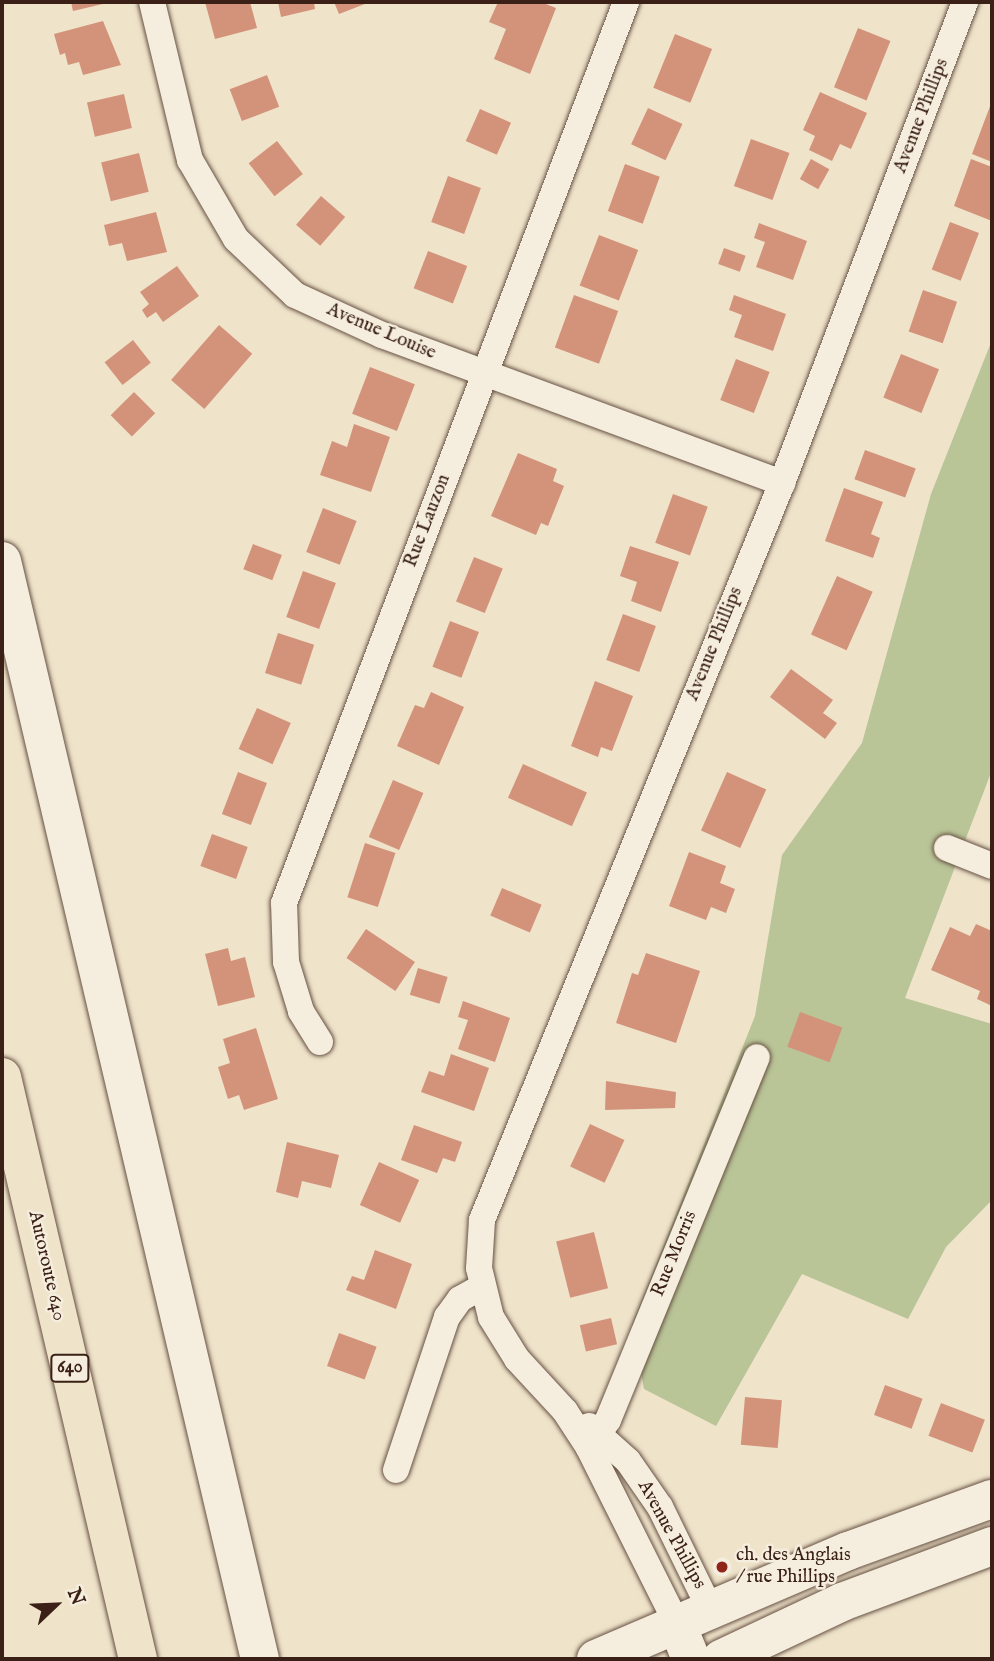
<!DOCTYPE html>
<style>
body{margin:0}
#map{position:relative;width:994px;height:1661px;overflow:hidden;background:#efe3ca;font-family:"IM FELL English",serif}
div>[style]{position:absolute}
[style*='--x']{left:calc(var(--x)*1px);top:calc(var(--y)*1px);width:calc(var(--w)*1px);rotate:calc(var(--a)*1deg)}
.green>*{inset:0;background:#b9c497}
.building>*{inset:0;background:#d3937a;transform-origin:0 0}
.roads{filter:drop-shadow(0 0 2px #675143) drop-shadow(0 0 2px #675143)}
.street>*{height:26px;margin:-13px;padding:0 13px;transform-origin:13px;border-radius:13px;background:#f5eddd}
.secondary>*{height:38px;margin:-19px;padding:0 19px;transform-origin:19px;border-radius:19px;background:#f5eddd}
.highway>*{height:38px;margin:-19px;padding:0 19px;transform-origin:19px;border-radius:19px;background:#efe3ca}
.dots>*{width:19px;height:19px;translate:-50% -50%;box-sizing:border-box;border:4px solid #f5eddd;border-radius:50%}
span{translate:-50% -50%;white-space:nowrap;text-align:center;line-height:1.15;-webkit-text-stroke:5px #f5eddd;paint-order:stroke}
.shield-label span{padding:2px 5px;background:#f5eddd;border:2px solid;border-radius:5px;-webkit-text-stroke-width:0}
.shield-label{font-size:18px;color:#3a2016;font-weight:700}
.street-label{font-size:19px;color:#3a2016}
.poi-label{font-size:19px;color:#3a2016}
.left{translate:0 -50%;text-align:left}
.frame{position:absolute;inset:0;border:4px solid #3a2016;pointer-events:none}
.north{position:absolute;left:21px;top:1570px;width:70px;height:70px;-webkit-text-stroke:5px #f5eddd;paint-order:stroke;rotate:67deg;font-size:19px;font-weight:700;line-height:28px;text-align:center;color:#3a2016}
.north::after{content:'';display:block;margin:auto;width:24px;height:32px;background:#3a2016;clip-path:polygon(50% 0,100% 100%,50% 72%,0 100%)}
</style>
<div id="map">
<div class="green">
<div style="clip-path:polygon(992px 340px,992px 770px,905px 998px,992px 1024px,992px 1200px,946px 1247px,908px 1319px,802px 1274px,716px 1426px,644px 1389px,632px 1325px,755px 1016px,782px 855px,862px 743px,931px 494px)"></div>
</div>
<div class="building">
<div style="clip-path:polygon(71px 2px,107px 2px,107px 3px,73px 11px)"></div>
<div style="clip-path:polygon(205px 2px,250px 2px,257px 28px,215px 39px)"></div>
<div style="clip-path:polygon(278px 2px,314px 2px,315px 9px,281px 17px)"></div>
<div style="clip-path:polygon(334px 2px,370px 2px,339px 14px)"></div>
<div style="clip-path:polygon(498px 2px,541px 2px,556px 8px,530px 74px,494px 59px,506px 29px,489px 22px)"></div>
<div style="clip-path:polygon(103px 21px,121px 65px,83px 75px,79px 62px,68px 65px,65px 53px,60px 55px,54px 34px)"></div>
<div style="left:858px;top:28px;width:35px;height:64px;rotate:22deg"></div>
<div style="left:675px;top:34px;width:40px;height:58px;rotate:22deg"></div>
<div style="left:267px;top:75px;width:34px;height:40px;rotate:69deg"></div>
<div style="clip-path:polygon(820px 92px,867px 113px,851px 149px,840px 144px,832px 161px,809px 150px,815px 136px,803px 130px)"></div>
<div style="left:124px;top:94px;width:35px;height:38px;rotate:77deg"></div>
<div style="clip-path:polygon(992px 101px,992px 162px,972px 154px)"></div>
<div style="left:648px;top:108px;width:38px;height:40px;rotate:25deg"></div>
<div style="left:480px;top:109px;width:34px;height:35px;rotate:24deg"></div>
<div style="left:751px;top:139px;width:41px;height:50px;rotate:20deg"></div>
<div style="left:277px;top:141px;width:42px;height:36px;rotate:52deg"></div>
<div style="left:139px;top:153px;width:40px;height:39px;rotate:76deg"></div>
<div style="left:811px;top:159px;width:21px;height:23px;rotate:29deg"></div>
<div style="clip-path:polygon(971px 159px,992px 167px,992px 221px,954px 206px)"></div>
<div style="left:625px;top:164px;width:37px;height:50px;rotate:20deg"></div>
<div style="left:448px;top:176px;width:35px;height:49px;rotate:20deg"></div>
<div style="left:321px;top:196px;width:32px;height:38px;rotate:41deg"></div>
<div style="clip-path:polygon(156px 212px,167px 252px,127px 261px,122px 243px,109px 246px,104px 225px)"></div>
<div style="left:950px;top:222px;width:31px;height:51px;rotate:21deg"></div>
<div style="clip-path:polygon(759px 223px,807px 241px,793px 280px,756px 267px,765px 242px,754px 238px)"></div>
<div style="left:599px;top:235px;width:42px;height:54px;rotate:21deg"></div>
<div style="left:724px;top:248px;width:23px;height:17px;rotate:20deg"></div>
<div style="left:428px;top:251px;width:42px;height:40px;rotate:21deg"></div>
<div style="clip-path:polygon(177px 266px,199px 296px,163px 322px,156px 312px,147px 318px,142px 310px,149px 304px,140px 292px)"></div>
<div style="left:923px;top:290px;width:36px;height:44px;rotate:19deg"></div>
<div style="left:574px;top:295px;width:47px;height:56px;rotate:20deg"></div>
<div style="clip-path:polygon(734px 295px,786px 314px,773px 351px,734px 337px,742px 315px,729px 310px)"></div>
<div style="left:219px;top:325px;width:44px;height:73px;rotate:41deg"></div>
<div style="left:133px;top:340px;width:29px;height:36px;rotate:52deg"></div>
<div style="left:901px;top:354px;width:41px;height:47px;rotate:22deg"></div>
<div style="left:736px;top:359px;width:36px;height:44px;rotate:21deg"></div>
<div style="left:370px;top:367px;width:48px;height:50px;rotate:21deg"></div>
<div style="left:134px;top:392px;width:30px;height:33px;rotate:45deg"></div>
<div style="clip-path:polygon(354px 424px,390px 437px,371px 492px,320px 475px,332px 441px,347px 447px)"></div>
<div style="left:865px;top:450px;width:54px;height:31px;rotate:20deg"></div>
<div style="clip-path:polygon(518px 453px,557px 469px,553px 481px,564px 486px,548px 526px,541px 523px,536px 535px,491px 516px)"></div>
<div style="clip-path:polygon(844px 488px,883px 502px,871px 534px,880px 538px,873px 558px,825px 541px)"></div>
<div style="left:673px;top:494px;width:37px;height:52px;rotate:20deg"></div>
<div style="left:323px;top:508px;width:36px;height:47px;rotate:21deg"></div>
<div style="left:253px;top:544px;width:31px;height:27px;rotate:21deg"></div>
<div style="clip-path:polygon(630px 546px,679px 562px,661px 612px,631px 601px,637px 582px,620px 576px)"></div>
<div style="left:474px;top:557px;width:31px;height:48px;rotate:22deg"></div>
<div style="left:303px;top:571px;width:35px;height:49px;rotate:20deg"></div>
<div style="left:837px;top:576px;width:39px;height:64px;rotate:24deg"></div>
<div style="left:623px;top:614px;width:35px;height:49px;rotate:20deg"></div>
<div style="left:450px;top:621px;width:31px;height:49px;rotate:21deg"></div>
<div style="left:278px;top:633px;width:38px;height:42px;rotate:18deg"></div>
<div style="clip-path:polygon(791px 669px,833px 700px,823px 713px,837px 723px,825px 739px,770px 697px)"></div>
<div style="clip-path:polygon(595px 681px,633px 696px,612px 751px,601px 747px,598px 757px,571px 746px)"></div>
<div style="clip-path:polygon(431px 692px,464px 707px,439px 765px,397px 746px,415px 705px,424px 708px)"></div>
<div style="left:257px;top:708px;width:37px;height:45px;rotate:24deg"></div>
<div style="left:523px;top:764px;width:70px;height:37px;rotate:24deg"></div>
<div style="left:238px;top:772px;width:31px;height:45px;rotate:21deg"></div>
<div style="left:727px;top:772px;width:43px;height:64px;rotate:24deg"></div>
<div style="left:393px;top:780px;width:33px;height:62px;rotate:23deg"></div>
<div style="left:212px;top:834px;width:38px;height:34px;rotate:20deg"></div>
<div style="left:365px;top:843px;width:32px;height:57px;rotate:18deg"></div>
<div style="clip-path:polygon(689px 852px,726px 866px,720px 883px,735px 889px,726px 913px,711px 907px,706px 920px,669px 906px)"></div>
<div style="left:502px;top:888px;width:43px;height:30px;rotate:23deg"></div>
<div style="clip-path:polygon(976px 924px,992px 931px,992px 1006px,977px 999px,980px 991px,931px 970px,950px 927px,970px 936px)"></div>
<div style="left:366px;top:929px;width:59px;height:35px;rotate:34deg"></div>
<div style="clip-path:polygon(228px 948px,231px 961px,245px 957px,255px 997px,218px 1006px,205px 954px)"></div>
<div style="clip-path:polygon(646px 953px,700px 971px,676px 1043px,616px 1023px,632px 973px,638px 975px)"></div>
<div style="left:418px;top:968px;width:31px;height:28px;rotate:17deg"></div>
<div style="clip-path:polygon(463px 1001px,510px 1018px,495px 1062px,458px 1049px,468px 1020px,458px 1017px)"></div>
<div style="left:800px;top:1012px;width:45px;height:37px;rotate:20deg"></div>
<div style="clip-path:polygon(256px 1028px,278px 1099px,244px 1110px,239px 1095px,228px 1099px,218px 1067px,230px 1063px,223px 1039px)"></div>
<div style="clip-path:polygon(451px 1054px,489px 1068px,474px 1111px,421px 1092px,429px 1071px,444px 1076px)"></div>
<div style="clip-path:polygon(606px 1081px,676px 1092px,675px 1108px,605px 1110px)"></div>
<div style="left:590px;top:1124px;width:38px;height:47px;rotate:25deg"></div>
<div style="clip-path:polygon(414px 1125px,462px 1142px,455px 1162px,443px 1158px,437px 1173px,401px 1160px)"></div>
<div style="clip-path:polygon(287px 1142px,339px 1155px,331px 1188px,302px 1181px,298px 1198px,276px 1192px)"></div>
<div style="left:379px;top:1162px;width:44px;height:47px;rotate:24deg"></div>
<div style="left:594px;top:1232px;width:58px;height:39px;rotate:76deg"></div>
<div style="clip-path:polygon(375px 1250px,412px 1264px,396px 1309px,346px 1290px,352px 1276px,364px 1280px)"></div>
<div style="left:611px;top:1318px;width:27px;height:32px;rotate:77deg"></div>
<div style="left:339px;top:1333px;width:40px;height:35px;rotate:20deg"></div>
<div style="left:885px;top:1385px;width:40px;height:32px;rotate:20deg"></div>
<div style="left:745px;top:1397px;width:37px;height:48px;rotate:5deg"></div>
<div style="left:941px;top:1403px;width:47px;height:35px;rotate:21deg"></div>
</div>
<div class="roads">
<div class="street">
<div style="--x:152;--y:2;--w:163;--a:76.5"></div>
<div style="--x:190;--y:160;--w:91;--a:59.8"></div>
<div style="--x:236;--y:239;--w:81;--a:43.5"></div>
<div style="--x:295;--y:295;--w:96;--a:24.7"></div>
<div style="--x:382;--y:335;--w:427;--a:20.3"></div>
<div style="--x:947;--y:848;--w:48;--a:21.8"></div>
<div style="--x:320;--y:1042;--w:36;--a:-122"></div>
<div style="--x:301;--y:1011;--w:51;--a:-107"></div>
<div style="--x:286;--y:962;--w:59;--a:-91.9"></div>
<div style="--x:284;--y:903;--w:964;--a:-69.21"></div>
<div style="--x:589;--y:1426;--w:52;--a:41.9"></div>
<div style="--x:628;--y:1461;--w:56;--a:55.2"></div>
<div style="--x:660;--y:1507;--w:114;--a:63.9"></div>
<div style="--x:589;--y:1448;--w:34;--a:-56"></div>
<div style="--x:608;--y:1420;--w:392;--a:-67.7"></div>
<div style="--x:396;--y:1470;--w:161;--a:-71.6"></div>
<div style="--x:447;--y:1317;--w:22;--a:-54"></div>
<div style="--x:460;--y:1299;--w:25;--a:-29"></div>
<div style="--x:676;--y:1622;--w:195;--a:-116.6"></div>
<div style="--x:589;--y:1448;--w:44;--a:-123"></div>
<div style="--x:565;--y:1411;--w:71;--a:-132.7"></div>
<div style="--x:517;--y:1359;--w:49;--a:-121.8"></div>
<div style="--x:491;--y:1317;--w:50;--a:-103.8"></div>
<div style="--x:479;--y:1268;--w:48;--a:-86.4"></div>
<div style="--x:482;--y:1220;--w:796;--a:-67.85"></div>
<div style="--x:782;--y:483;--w:515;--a:-69.17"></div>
</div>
<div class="secondary">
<div style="--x:2;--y:561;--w:1128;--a:76.78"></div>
<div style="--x:676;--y:1622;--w:40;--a:68"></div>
<div style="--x:596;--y:1659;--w:274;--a:-23.2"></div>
<div style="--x:848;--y:1551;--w:153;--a:-19.9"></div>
<div style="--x:721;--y:1659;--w:134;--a:-25.2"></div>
<div style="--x:842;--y:1602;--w:160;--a:-20.5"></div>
</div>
<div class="highway">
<div style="--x:2;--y:1077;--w:598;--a:76.85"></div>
</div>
</div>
<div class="dots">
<div style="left:722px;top:1567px;background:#8f2418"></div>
</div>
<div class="shield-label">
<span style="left:70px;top:1368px">640</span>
</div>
<div class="street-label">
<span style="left:922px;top:116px;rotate:-69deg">Avenue Phillips</span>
<span style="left:381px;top:332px;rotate:23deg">Avenue Louise</span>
<span style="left:428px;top:521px;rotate:-69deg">Rue Lauzon</span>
<span style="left:715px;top:644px;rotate:-68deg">Avenue Phillips</span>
<span style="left:675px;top:1254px;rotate:-68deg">Rue Morris</span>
<span style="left:46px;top:1266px;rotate:77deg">Autoroute 640</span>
<span style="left:671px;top:1535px;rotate:61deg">Avenue Phillips</span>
</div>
<div class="poi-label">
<span class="left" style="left:736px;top:1567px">ch. des Anglais<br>/ rue Phillips</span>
</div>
<div class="frame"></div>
<div class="north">N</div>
</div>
